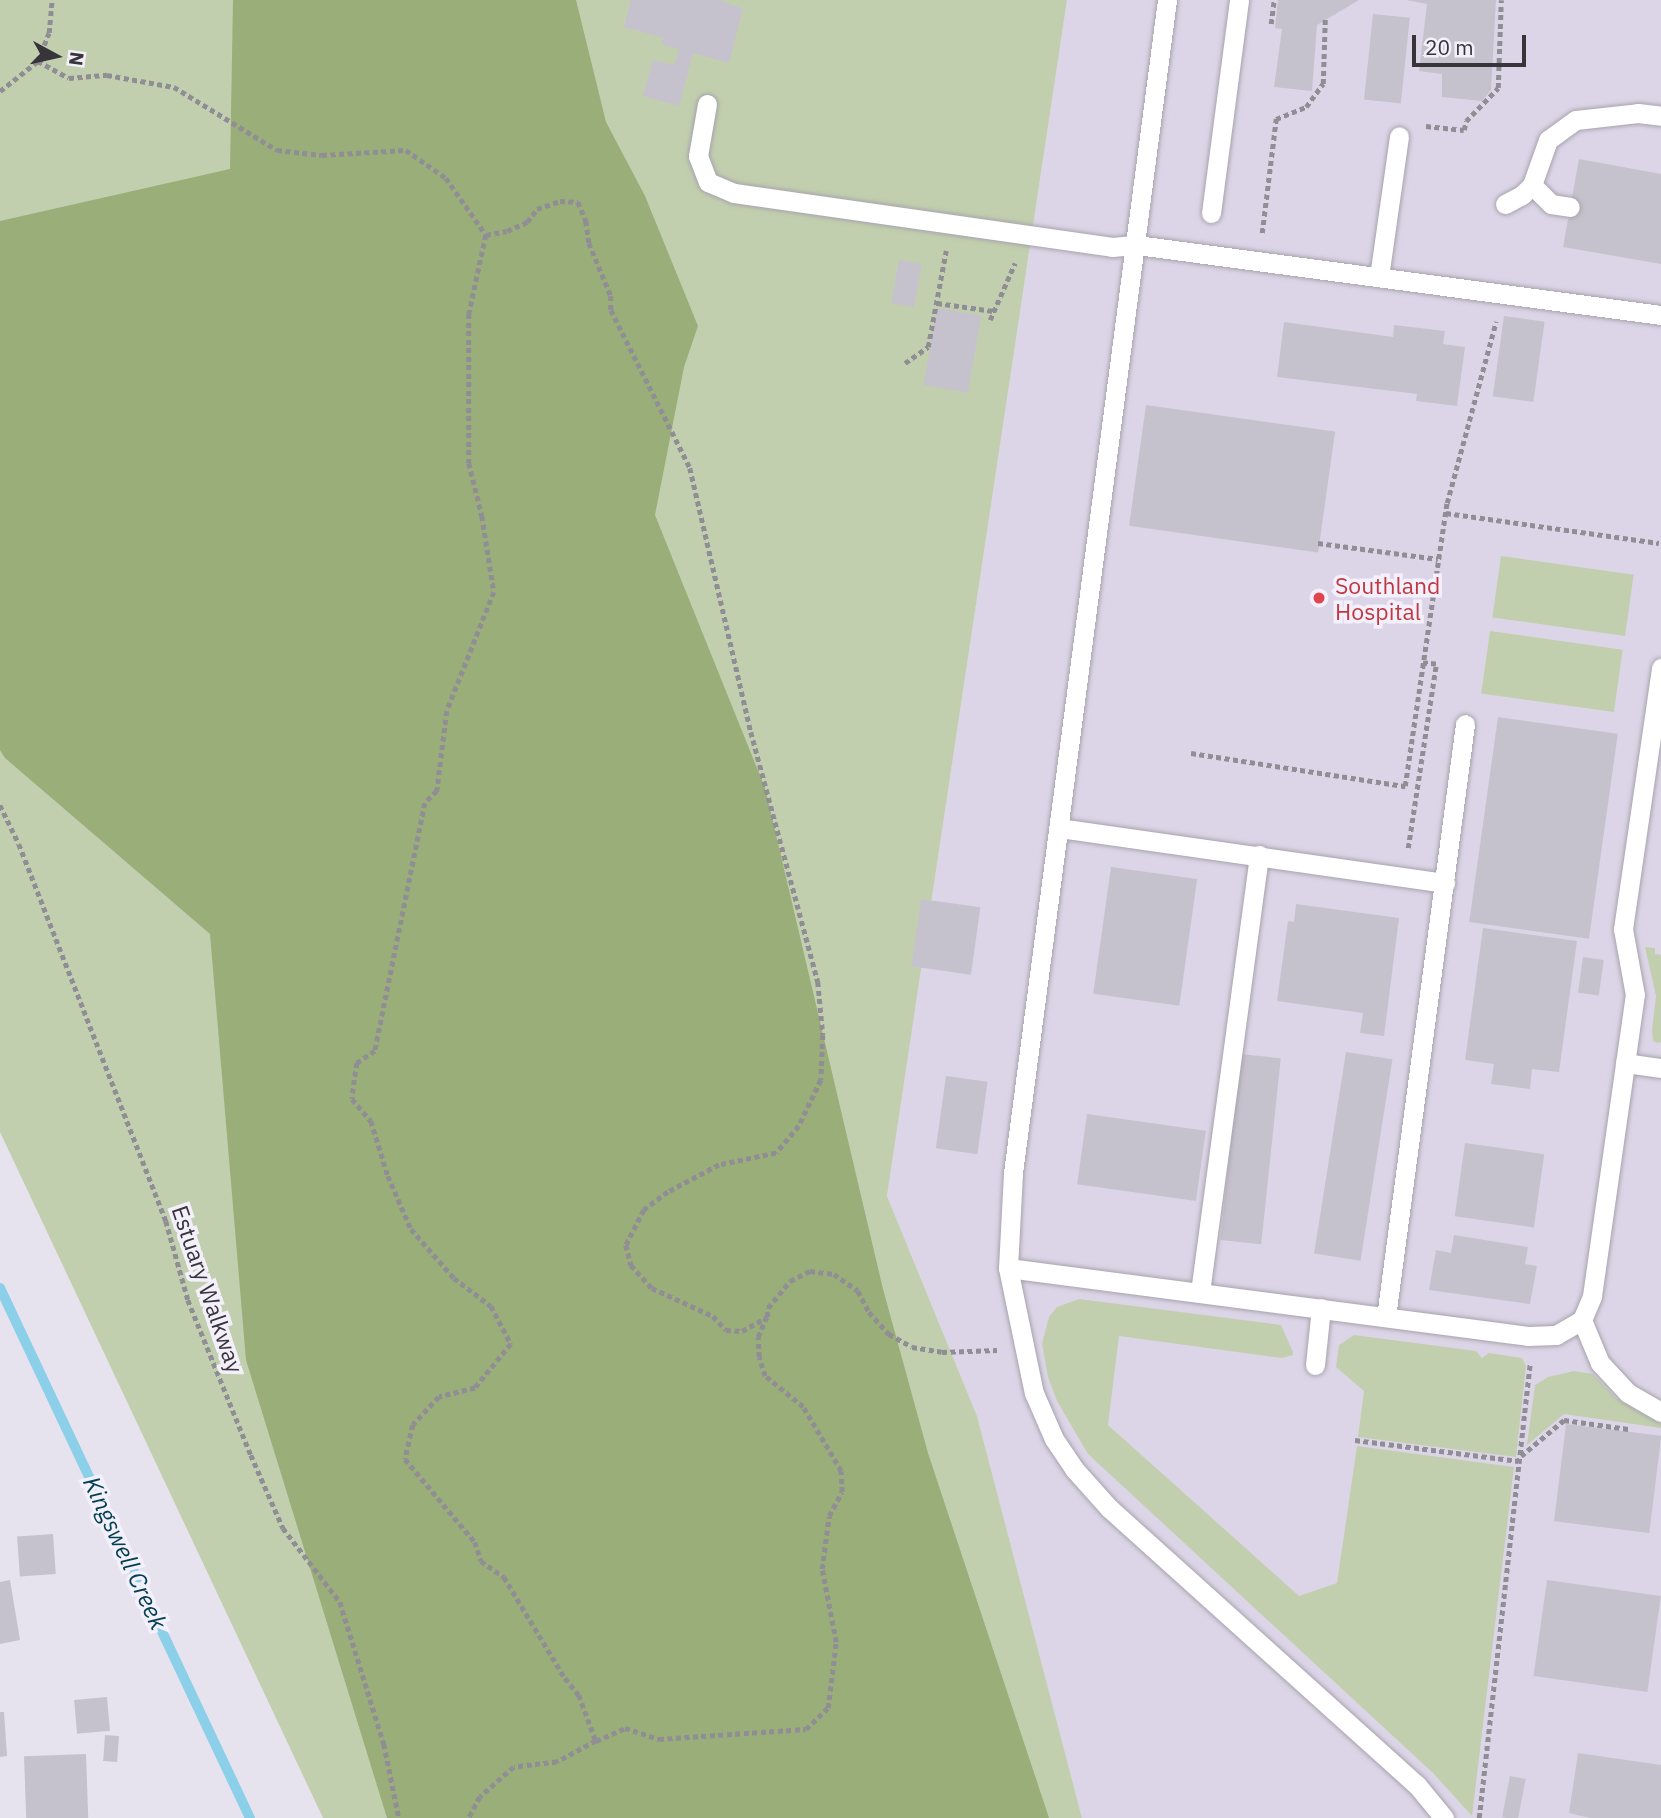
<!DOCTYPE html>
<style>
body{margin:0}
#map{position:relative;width:1661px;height:1818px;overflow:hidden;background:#e7e3ee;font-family:"IBM Plex Sans",sans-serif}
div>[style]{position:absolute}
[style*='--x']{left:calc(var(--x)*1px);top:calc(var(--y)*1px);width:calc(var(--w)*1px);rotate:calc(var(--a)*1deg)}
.built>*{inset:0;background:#dcd5e7}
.green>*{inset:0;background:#c2cfae;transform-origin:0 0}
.forest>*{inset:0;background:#99ae79}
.stream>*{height:10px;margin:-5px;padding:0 5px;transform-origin:5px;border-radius:5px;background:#8ccfe9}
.building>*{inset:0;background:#c5c2cd;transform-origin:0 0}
.path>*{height:4.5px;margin-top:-2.25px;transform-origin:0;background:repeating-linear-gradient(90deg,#908d95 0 5px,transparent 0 8.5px)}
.roads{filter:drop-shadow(0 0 2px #a7a3ad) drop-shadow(0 0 2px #a7a3ad)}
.lane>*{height:19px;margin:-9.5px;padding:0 9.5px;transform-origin:9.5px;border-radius:9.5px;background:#fff}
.dots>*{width:19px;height:19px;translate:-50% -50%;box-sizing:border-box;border:4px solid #f4f0fb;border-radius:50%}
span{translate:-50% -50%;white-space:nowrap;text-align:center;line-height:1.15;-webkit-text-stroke:7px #f4f0fb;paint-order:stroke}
.health-label{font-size:23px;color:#be3a42}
.left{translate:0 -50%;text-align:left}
.street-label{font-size:23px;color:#37353a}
.water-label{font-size:24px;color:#013f51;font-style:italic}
.north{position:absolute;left:21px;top:21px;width:70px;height:70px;-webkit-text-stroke:5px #f4f0fb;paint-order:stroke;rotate:98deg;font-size:19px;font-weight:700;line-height:28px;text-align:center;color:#37353a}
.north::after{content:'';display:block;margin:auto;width:24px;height:32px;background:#37353a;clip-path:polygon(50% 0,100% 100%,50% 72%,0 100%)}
.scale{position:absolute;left:1412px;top:35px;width:114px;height:32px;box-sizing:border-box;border:4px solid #37353a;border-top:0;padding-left:9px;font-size:21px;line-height:24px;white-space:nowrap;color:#37353a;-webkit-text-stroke:5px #f4f0fb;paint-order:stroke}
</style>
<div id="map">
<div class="built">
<div style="clip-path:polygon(1067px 0,1661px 0,1661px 1818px,1082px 1818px,977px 1416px,887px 1196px)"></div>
</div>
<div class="green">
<div style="clip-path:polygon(0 0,1067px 0,887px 1196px,977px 1416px,1082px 1818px,323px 1818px,0 1132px)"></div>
<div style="left:1501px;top:556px;width:134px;height:62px;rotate:8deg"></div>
<div style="left:1490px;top:631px;width:134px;height:63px;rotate:8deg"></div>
<div style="clip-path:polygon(1645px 947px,1655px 948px,1655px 954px,1661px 955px,1661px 1042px,1657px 1043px,1653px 1041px,1652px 1030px,1656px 996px)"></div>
<div style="clip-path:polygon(1079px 1299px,1281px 1325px,1293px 1352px,1293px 1355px,1282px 1358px,1119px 1336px,1108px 1425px,1299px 1596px,1337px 1583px,1357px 1446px,1514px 1467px,1472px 1816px,1433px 1773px,1088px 1454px,1057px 1401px,1048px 1377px,1042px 1344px,1049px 1317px,1057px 1307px)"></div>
<div style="clip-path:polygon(1354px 1335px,1476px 1351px,1482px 1358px,1489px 1353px,1522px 1358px,1526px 1366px,1516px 1457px,1358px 1437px,1364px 1391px,1336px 1367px,1339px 1345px)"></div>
<div style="clip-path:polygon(1574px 1371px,1593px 1374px,1616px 1398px,1661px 1424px,1661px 1428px,1564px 1414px,1527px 1445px,1535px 1385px,1548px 1377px)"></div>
</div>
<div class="forest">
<div style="clip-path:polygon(233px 0,576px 0,606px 122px,645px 196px,698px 326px,684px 367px,655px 515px,765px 788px,883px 1289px,928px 1453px,1049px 1818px,387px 1818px,246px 1360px,210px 934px,5px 758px,0 750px,0 221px,230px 169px)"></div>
</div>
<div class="stream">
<div style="--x:0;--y:1288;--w:586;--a:64.75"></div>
</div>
<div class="building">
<div style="clip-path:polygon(631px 0,719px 0,743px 9px,729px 63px,693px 53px,679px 106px,643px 96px,653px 60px,674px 65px,679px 49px,661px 44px,664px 38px,624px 27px)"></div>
<div style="clip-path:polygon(1278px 0,1359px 0,1317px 25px,1312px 91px,1274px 87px,1282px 29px,1275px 28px)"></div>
<div style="clip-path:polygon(1406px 0,1496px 0,1491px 90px,1482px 101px,1442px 97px,1442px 74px,1419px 71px,1427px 4px)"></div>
<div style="left:1373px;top:14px;width:37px;height:86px;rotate:6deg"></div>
<div style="clip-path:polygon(1579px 159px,1661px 174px,1661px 264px,1563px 247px)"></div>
<div style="left:899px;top:260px;width:23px;height:44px;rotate:10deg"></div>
<div style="left:937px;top:308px;width:45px;height:78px;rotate:10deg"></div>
<div style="left:1504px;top:316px;width:41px;height:81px;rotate:8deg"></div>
<div style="clip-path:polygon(1284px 322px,1393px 337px,1394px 325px,1445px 331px,1443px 344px,1465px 347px,1457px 406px,1416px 401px,1417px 394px,1277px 377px)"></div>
<div style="left:1146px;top:405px;width:191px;height:122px;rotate:8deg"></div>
<div style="left:1498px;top:717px;width:121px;height:207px;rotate:8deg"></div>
<div style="left:1111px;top:867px;width:87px;height:128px;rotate:8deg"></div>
<div style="left:921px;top:899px;width:60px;height:68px;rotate:8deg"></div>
<div style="clip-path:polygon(1296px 904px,1399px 918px,1384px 1036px,1360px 1033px,1363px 1013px,1277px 1001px,1288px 921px,1294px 922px)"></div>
<div style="clip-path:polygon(1483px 928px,1577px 941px,1559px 1072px,1532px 1069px,1530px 1089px,1491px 1084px,1494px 1064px,1465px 1060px)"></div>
<div style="left:1583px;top:957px;width:21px;height:36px;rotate:8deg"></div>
<div style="left:1346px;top:1052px;width:47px;height:204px;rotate:9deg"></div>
<div style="left:1240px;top:1054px;width:41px;height:187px;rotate:6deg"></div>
<div style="left:946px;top:1076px;width:42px;height:73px;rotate:8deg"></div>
<div style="left:1087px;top:1114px;width:120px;height:71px;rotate:8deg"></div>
<div style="left:1465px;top:1143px;width:80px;height:74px;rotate:8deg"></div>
<div style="clip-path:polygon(1454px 1235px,1528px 1247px,1525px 1264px,1537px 1266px,1530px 1304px,1429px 1290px,1436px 1250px,1451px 1253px)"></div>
<div style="left:1566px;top:1424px;width:96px;height:98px;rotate:7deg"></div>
<div style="left:53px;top:1534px;width:40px;height:36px;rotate:86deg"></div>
<div style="clip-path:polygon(10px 1580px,20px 1640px,0 1644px,0 1582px)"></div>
<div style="left:1547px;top:1580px;width:115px;height:97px;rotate:8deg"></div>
<div style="left:107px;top:1697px;width:34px;height:33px;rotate:85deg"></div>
<div style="clip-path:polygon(0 1712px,4px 1712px,7px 1756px,0 1757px)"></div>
<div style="left:105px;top:1735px;width:14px;height:26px;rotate:4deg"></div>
<div style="clip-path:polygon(1578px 1753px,1661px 1765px,1661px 1818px,1590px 1818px,1569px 1813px)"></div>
<div style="left:86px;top:1754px;width:64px;height:62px;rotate:88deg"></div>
<div style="left:1510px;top:1776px;width:16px;height:42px;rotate:11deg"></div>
</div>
<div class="path">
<div style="--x:1271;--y:24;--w:24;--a:-83"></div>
<div style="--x:38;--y:61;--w:35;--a:29"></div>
<div style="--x:69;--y:78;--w:38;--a:-5"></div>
<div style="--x:107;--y:75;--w:68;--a:10.2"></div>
<div style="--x:174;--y:87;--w:121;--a:31.5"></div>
<div style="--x:277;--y:150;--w:45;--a:6.3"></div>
<div style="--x:322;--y:155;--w:84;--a:-3.4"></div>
<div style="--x:406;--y:150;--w:49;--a:35"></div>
<div style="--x:446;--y:178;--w:70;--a:54.9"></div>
<div style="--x:486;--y:235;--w:81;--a:102.1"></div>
<div style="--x:469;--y:314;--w:149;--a:90"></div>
<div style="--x:469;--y:463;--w:55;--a:76.2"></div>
<div style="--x:482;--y:516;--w:77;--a:81"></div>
<div style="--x:494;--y:592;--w:128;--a:111.6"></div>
<div style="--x:447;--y:711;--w:81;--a:97.1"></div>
<div style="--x:437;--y:791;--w:17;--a:135"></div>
<div style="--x:425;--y:803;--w:253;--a:101.4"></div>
<div style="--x:375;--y:1051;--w:22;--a:146"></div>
<div style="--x:357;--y:1063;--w:36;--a:98"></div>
<div style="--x:352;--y:1099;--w:29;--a:49"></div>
<div style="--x:371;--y:1121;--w:58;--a:72.8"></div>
<div style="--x:388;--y:1176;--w:58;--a:66.5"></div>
<div style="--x:411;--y:1229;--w:65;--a:48.7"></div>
<div style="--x:454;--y:1278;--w:46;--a:37.1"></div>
<div style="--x:491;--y:1306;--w:43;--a:62.2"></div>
<div style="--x:511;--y:1344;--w:57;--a:129.3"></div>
<div style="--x:475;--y:1388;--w:37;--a:166"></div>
<div style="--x:439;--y:1397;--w:38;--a:133"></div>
<div style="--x:413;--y:1425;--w:35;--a:103"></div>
<div style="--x:405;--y:1459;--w:109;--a:49.9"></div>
<div style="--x:475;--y:1542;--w:20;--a:72"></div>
<div style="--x:481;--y:1561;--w:28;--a:35"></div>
<div style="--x:504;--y:1577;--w:118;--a:58.9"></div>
<div style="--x:565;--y:1678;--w:22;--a:51"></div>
<div style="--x:579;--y:1695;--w:49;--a:69.7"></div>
<div style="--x:596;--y:1741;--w:44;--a:151.7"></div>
<div style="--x:557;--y:1762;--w:43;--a:173.4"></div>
<div style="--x:514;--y:1767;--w:45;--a:138.6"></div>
<div style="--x:480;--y:1797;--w:24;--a:118"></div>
<div style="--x:0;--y:91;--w:48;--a:-38.3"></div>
<div style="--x:38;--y:61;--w:30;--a:-69"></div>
<div style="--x:49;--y:33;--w:33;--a:-85"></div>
<div style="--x:1426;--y:126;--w:38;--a:6"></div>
<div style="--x:1464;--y:130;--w:9;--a:-77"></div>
<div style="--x:1466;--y:121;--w:46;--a:-45.9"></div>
<div style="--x:1498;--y:88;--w:88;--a:-88"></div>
<div style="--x:1262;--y:233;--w:115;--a:-83"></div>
<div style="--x:1276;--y:119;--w:32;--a:-22"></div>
<div style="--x:1306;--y:107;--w:29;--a:-54"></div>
<div style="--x:1323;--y:84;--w:65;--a:-88.2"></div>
<div style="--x:486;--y:235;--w:21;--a:-11"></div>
<div style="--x:507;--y:231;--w:22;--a:-24"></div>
<div style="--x:527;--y:222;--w:16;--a:-52"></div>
<div style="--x:537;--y:209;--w:24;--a:-19"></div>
<div style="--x:560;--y:201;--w:18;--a:3"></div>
<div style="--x:578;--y:202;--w:21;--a:67"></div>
<div style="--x:586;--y:221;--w:22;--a:82"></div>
<div style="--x:589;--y:243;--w:57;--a:67.5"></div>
<div style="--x:611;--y:296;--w:14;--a:90"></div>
<div style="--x:611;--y:310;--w:177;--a:63.4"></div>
<div style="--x:690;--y:468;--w:271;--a:77"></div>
<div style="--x:751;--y:732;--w:259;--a:75"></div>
<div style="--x:818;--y:982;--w:53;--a:84.6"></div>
<div style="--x:823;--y:1035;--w:45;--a:92.5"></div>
<div style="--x:821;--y:1080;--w:51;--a:115.6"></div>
<div style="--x:799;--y:1126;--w:35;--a:130"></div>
<div style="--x:776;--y:1153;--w:58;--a:168.1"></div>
<div style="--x:719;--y:1165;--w:58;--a:152.1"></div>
<div style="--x:668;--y:1192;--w:30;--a:143"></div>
<div style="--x:644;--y:1210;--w:39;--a:117"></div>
<div style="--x:626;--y:1245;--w:21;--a:76"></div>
<div style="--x:631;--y:1265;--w:31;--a:48"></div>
<div style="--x:652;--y:1288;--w:67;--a:24.7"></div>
<div style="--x:713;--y:1316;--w:19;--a:47"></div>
<div style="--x:726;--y:1330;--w:16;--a:4"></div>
<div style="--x:742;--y:1331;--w:29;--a:-29"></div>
<div style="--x:767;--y:1317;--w:9;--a:-84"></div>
<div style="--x:768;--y:1308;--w:35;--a:-51"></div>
<div style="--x:790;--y:1281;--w:22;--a:-27"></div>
<div style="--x:810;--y:1271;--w:24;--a:7"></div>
<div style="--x:834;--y:1274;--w:29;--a:35"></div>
<div style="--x:858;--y:1291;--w:24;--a:62"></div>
<div style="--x:869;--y:1312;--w:30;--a:48"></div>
<div style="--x:889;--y:1334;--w:26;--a:29"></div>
<div style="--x:912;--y:1347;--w:30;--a:9"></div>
<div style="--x:942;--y:1352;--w:55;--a:-2.1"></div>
<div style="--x:937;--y:303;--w:57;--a:8.1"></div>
<div style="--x:990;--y:320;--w:62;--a:-66.3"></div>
<div style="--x:905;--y:363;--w:28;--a:-35"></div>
<div style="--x:928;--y:347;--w:98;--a:-79.4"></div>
<div style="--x:1446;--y:513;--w:215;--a:8"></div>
<div style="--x:1318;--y:543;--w:121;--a:7.6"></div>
<div style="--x:1191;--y:753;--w:217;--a:8.8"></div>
<div style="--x:1405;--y:786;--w:286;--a:-81.6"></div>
<div style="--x:1447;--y:503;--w:188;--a:-74.9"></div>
<div style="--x:0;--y:805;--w:43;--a:64"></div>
<div style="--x:19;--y:844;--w:405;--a:68.7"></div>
<div style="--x:166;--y:1221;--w:82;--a:74.4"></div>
<div style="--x:188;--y:1300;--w:167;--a:67.9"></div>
<div style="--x:251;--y:1455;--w:80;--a:66.3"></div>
<div style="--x:283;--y:1528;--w:93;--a:52.4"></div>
<div style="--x:340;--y:1602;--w:149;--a:72.8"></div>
<div style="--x:384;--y:1744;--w:76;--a:78.5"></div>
<div style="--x:1408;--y:848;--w:186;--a:-81.3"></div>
<div style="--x:1436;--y:664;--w:13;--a:-176"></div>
<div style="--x:1355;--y:1440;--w:165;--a:7.3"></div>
<div style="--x:1521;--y:1456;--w:56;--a:-39.9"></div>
<div style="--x:1564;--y:1420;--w:65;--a:8"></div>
<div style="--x:596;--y:1741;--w:32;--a:-24"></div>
<div style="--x:625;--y:1728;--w:36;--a:18"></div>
<div style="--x:659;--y:1739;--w:147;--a:-3.9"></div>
<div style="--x:806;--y:1729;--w:30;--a:-44"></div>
<div style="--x:828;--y:1708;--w:66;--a:-83.1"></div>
<div style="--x:836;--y:1642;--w:74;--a:-100.9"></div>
<div style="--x:822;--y:1569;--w:53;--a:-82.5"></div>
<div style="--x:829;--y:1516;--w:27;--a:-62"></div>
<div style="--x:842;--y:1492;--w:21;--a:-93"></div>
<div style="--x:841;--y:1471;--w:74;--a:-120.7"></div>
<div style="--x:803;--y:1407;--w:49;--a:-140.8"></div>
<div style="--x:765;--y:1376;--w:20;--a:-108"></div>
<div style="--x:759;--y:1357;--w:20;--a:-93"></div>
<div style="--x:758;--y:1337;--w:21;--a:-67"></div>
<div style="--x:1479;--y:1818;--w:456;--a:-83.6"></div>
</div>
<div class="roads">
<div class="lane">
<div style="--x:1167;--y:0;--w:1183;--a:97.48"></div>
<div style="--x:1013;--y:1173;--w:95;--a:93"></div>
<div style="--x:1008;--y:1268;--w:128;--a:78.3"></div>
<div style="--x:1034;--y:1393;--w:50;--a:66.5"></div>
<div style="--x:1054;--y:1439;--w:37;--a:56"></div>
<div style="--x:1075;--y:1470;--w:51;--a:48.2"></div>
<div style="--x:1109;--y:1508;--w:414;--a:42"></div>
<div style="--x:1417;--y:1785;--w:43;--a:50.7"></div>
<div style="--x:707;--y:104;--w:53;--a:99.8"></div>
<div style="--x:698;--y:156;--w:28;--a:69"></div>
<div style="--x:708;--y:182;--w:28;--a:23"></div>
<div style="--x:734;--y:193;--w:382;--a:8.1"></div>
<div style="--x:1112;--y:247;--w:25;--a:-5"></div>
<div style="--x:1137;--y:245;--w:529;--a:7.61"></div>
<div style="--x:1532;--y:185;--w:27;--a:45"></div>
<div style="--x:1551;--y:204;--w:19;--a:9"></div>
<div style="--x:1505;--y:204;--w:19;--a:-28"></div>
<div style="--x:1522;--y:195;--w:14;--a:-45"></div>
<div style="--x:1532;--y:185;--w:48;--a:-70.4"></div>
<div style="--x:1548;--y:140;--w:34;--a:-36"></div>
<div style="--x:1576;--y:120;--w:62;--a:-6.4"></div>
<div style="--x:1638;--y:113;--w:23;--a:7"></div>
<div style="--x:1211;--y:213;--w:215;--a:-82.5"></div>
<div style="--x:1379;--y:277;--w:142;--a:-81.9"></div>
<div style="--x:1059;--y:828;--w:390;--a:8.1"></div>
<div style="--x:1625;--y:1063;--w:36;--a:8"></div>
<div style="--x:1008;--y:1268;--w:524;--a:7.45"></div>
<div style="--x:1528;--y:1336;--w:28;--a:-2"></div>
<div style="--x:1556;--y:1335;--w:30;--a:-30"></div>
<div style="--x:1582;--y:1320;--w:26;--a:-67"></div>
<div style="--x:1592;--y:1296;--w:304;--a:-81.9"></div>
<div style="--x:1635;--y:995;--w:67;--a:-100.3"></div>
<div style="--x:1623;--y:929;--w:264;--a:-81.7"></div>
<div style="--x:1200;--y:1292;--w:441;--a:-82.3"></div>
<div style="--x:1386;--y:1317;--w:598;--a:-82.41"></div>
<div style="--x:1582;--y:1320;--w:47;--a:67.3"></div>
<div style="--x:1600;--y:1363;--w:41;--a:47"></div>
<div style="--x:1628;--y:1393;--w:38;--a:30"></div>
<div style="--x:1315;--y:1365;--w:57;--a:-84"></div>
</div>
</div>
<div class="dots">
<div style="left:1319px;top:598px;background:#e0444e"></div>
</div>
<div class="health-label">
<span class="left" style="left:1335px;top:598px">Southland<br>Hospital</span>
</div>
<div class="street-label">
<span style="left:208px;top:1289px;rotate:71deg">Estuary Walkway</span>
</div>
<div class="water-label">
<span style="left:125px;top:1553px;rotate:65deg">Kingswell Creek</span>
</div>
<div class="north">N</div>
<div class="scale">20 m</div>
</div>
